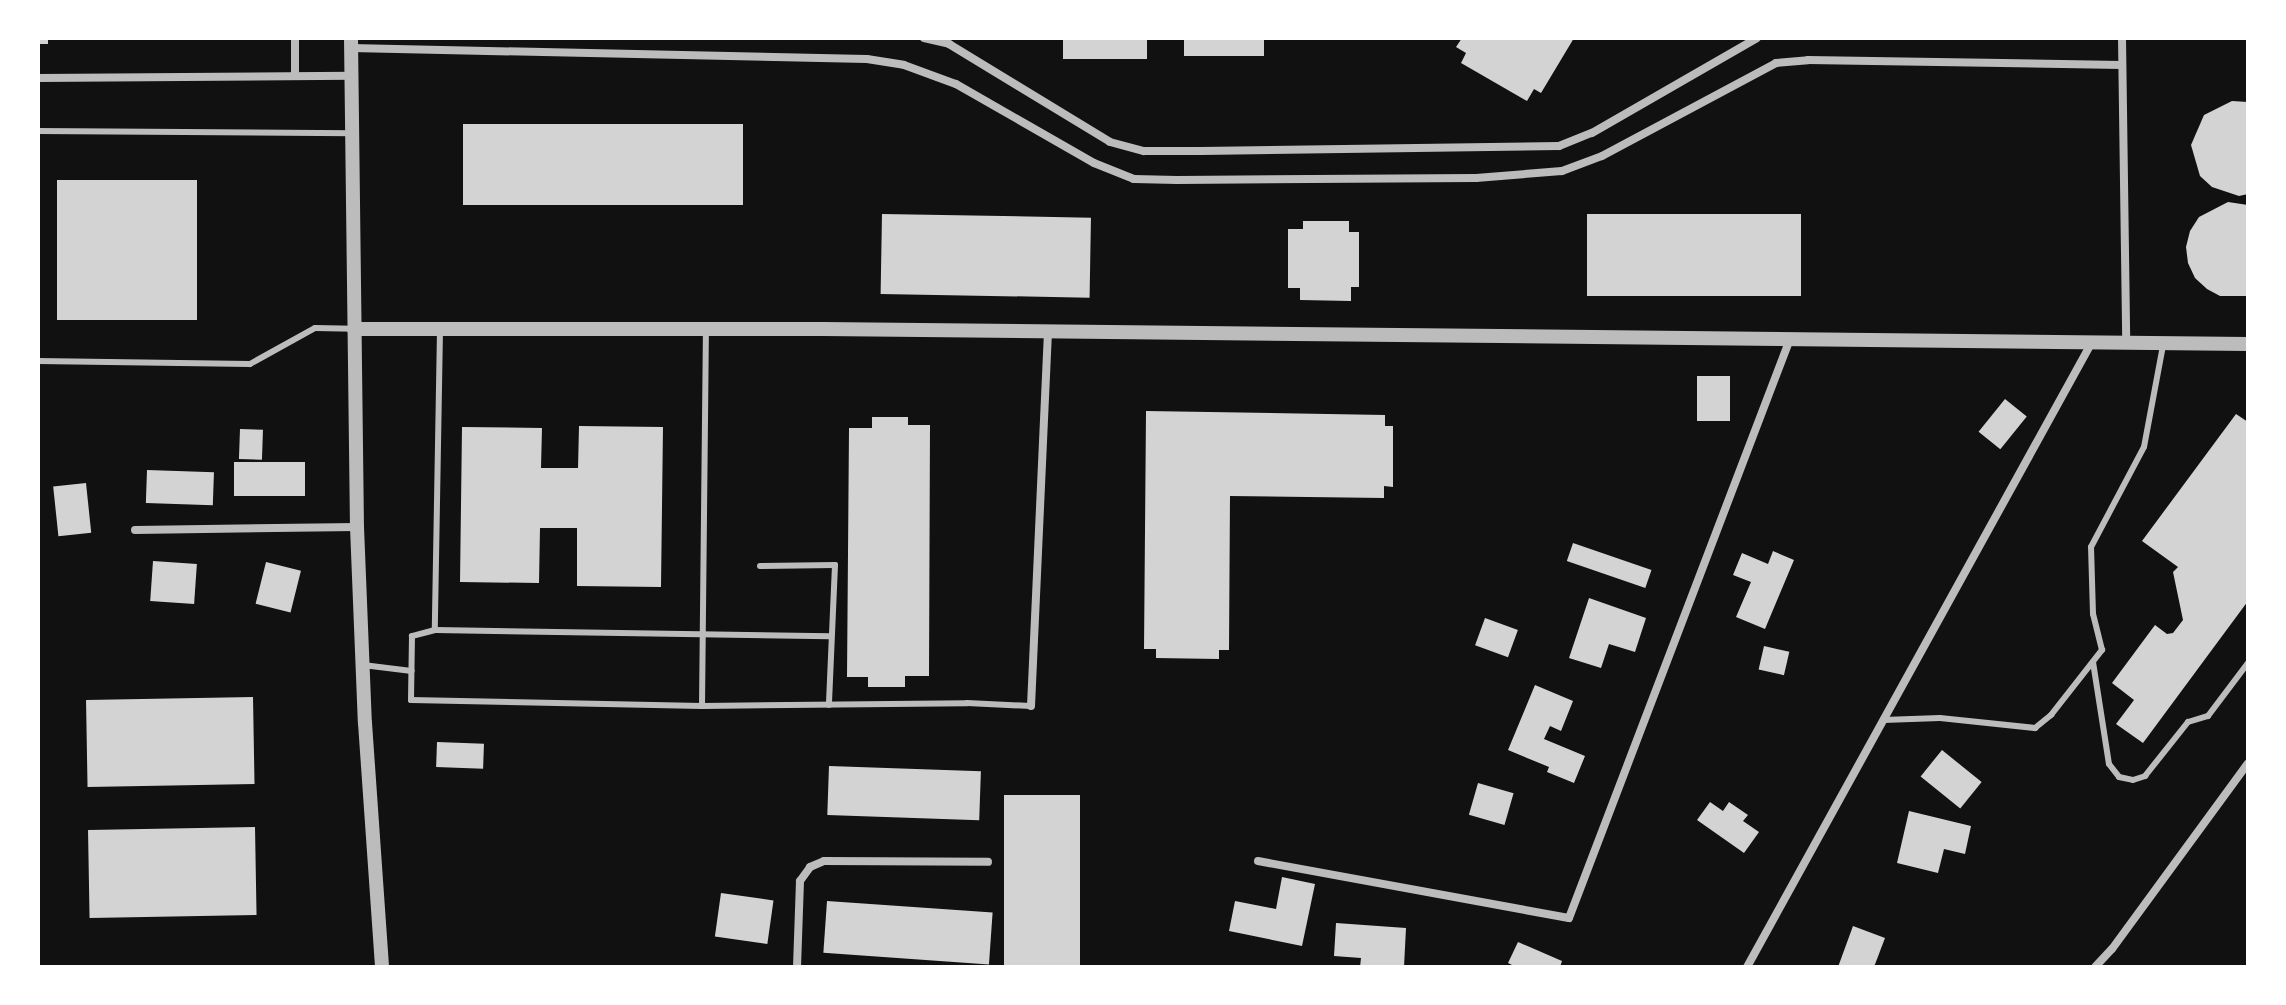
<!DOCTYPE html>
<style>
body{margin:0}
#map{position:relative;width:2286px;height:1005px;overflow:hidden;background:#111;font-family:Helvetica,sans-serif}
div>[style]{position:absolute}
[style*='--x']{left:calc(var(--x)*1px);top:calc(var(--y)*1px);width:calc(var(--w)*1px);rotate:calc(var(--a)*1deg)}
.building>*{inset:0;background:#d3d3d3;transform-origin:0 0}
.service>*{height:6px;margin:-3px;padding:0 3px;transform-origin:3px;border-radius:3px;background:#bcbcbc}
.minor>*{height:8px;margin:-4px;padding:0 4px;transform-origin:4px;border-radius:4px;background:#bcbcbc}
.tertiary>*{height:14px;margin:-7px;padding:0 7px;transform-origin:7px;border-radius:7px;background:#bcbcbc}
span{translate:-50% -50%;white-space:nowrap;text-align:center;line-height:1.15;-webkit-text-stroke:8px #fff;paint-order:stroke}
.frame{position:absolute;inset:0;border:40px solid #fff;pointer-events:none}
</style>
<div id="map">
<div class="building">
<div style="left:38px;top:38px;width:10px;height:6px"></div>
<div style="left:1063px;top:38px;width:84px;height:21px"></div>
<div style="left:1184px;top:38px;width:80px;height:18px"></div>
<div style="clip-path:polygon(1462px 38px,1574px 38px,1541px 93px,1534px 89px,1527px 101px,1461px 63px,1466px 53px,1456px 47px)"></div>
<div style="clip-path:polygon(2232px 101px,2248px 102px,2248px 194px,2239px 196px,2212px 187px,2200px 176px,2191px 145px,2204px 115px)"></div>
<div style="left:463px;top:124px;width:280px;height:81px"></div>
<div style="left:57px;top:180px;width:140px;height:140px"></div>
<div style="clip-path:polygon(2228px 202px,2248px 205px,2248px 296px,2220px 296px,2207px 289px,2195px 278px,2188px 263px,2186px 247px,2190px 231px,2199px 217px)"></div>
<div style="left:882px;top:214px;width:209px;height:80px;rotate:1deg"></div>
<div style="left:1587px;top:214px;width:214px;height:82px"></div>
<div style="clip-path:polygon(1303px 221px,1349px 221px,1349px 232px,1359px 232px,1359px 287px,1351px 287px,1351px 301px,1300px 300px,1300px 288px,1288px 288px,1288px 229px,1303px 229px)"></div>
<div style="left:1697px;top:376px;width:33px;height:45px"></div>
<div style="left:2005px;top:399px;width:28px;height:42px;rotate:39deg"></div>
<div style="clip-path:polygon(1146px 411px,1385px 415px,1385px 426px,1393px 426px,1393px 487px,1384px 486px,1384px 498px,1230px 496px,1229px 650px,1219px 650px,1219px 659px,1156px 658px,1156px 649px,1144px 649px)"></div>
<div style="clip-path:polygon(2236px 414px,2248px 422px,2248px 601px,2143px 743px,2116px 724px,2134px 700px,2112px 683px,2155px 625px,2167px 634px,2173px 633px,2183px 620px,2173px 572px,2178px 567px,2142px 541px)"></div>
<div style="clip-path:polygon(872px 417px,908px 417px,908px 425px,930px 425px,929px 676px,905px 676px,905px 687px,868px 687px,868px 677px,847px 677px,849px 428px,872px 428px)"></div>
<div style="clip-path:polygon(579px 426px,663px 427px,661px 587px,577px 586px,577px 528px,540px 528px,539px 583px,460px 582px,462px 427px,542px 428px,541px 468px,578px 468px)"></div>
<div style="left:240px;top:429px;width:23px;height:30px;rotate:2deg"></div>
<div style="left:234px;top:462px;width:71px;height:34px"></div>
<div style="left:147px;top:470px;width:67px;height:33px;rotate:2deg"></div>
<div style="left:86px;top:483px;width:50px;height:33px;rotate:84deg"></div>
<div style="left:1573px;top:543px;width:83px;height:19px;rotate:19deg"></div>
<div style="clip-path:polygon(1773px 551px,1794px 560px,1765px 629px,1736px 617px,1751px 582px,1733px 575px,1742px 553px,1768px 564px)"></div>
<div style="left:153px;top:561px;width:44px;height:40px;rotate:4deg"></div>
<div style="left:266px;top:562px;width:36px;height:43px;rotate:14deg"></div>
<div style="clip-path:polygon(1589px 598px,1646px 618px,1635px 652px,1609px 644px,1601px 668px,1569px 658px)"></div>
<div style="left:1485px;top:618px;width:35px;height:29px;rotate:20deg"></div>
<div style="left:1764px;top:646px;width:26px;height:24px;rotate:13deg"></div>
<div style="clip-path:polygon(1535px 685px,1573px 701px,1561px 731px,1550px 726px,1544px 739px,1585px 756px,1574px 783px,1547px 772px,1549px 767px,1508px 750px)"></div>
<div style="left:253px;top:697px;width:87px;height:167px;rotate:89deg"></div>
<div style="left:437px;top:742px;width:47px;height:25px;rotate:2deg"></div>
<div style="left:1942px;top:750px;width:51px;height:34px;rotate:39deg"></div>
<div style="left:829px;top:766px;width:152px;height:49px;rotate:2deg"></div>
<div style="left:1478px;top:783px;width:37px;height:33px;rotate:16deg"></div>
<div style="left:1004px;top:795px;width:76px;height:172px"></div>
<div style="clip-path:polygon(1710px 802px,1723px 811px,1729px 802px,1748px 815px,1743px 821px,1759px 832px,1744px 853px,1697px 820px)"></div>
<div style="clip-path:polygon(1909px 811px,1971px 826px,1965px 854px,1944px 849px,1938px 873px,1897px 863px)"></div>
<div style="left:255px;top:827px;width:88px;height:167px;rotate:89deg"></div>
<div style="clip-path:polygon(1282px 877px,1315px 884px,1302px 946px,1229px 931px,1235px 901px,1276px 909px)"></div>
<div style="left:721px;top:893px;width:53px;height:44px;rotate:8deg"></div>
<div style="left:827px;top:901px;width:166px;height:52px;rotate:4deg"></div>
<div style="clip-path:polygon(1336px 923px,1406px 928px,1404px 967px,1360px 967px,1361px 958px,1334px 956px)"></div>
<div style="clip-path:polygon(1853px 926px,1885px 938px,1874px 967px,1838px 967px)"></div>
<div style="clip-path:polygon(1518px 942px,1562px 961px,1560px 967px,1516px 967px,1508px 963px)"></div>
</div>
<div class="service">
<div style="--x:38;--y:131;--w:314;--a:0.4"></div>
<div style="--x:440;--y:330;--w:300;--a:91"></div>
<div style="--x:435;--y:630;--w:395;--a:0.9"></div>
<div style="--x:38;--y:361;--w:212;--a:0.8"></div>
<div style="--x:250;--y:364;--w:74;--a:-29"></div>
<div style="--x:315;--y:328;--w:39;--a:1"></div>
<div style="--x:760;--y:566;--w:75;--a:-0.8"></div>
<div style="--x:835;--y:565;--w:140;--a:92.5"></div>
<div style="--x:435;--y:630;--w:24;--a:165"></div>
<div style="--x:412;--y:636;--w:64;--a:90.9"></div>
<div style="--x:411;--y:700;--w:291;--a:1.2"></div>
<div style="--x:702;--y:706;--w:265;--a:-0.6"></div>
<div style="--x:967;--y:703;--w:64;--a:2.7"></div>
<div style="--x:2093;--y:662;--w:103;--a:81.1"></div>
<div style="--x:2109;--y:764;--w:16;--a:52"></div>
<div style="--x:2119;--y:777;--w:14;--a:12"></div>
<div style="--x:2133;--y:780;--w:13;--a:-18"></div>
<div style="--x:2145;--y:776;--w:69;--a:-51.5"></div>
<div style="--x:2188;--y:722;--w:21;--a:-17"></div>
<div style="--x:2208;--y:716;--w:66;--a:-53"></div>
<div style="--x:363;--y:665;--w:49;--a:7"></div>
<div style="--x:702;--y:706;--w:376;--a:-89.4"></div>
<div style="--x:1883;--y:720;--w:57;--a:-2"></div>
<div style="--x:1940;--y:718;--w:96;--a:6"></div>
<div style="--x:2035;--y:728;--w:21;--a:-39"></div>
<div style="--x:2051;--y:715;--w:83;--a:-51.9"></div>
<div style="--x:2102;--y:650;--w:37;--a:-104"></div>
<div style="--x:2093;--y:614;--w:67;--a:-91.7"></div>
<div style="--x:2091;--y:547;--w:113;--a:-62.1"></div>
<div style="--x:2144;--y:447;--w:104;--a:-79.4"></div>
</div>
<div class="minor">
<div style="--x:295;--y:38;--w:38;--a:90"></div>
<div style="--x:924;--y:38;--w:26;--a:13"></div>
<div style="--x:949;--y:44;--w:188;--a:31.3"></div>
<div style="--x:1110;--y:142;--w:35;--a:15"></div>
<div style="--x:1144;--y:151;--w:57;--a:0"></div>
<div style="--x:1201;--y:151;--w:358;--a:-0.8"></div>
<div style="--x:1559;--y:146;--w:35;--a:-22"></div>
<div style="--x:1592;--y:133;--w:190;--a:-29.9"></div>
<div style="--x:2122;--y:38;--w:303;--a:89.2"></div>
<div style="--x:351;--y:48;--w:516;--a:1.22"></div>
<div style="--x:867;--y:59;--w:37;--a:9"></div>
<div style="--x:904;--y:65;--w:55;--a:20.1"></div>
<div style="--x:956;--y:84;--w:159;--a:29.8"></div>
<div style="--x:1094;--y:163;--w:43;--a:21.8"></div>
<div style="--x:1134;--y:179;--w:43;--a:1.3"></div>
<div style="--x:1177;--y:180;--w:299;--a:-0.4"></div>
<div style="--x:1476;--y:178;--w:86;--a:-4.7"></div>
<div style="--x:1562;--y:171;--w:43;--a:-20.6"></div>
<div style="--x:1602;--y:156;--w:197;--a:-28.1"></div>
<div style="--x:1776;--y:63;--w:32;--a:-5"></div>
<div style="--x:1808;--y:60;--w:314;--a:0.9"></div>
<div style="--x:38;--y:78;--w:314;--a:-0.4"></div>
<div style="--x:135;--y:530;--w:222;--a:-0.8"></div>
<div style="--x:1031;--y:706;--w:375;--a:-87.4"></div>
<div style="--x:1258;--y:861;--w:316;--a:10.4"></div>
<div style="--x:1569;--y:918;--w:620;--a:-69.11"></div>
<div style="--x:797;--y:967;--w:86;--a:-88"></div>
<div style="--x:800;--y:881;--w:17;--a:-54"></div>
<div style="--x:810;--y:867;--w:15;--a:-23"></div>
<div style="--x:824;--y:861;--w:164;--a:0.3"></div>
<div style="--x:1747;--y:967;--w:714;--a:-61.1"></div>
<div style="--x:2095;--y:967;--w:25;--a:-47"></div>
<div style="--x:2112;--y:949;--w:230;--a:-53.8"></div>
</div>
<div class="tertiary">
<div style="--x:351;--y:38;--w:489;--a:89.3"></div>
<div style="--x:357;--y:527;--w:196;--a:87.7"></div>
<div style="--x:365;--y:723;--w:245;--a:86"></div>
<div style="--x:354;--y:329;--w:469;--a:0"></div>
<div style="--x:823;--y:329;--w:1425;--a:0.6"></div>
</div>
<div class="frame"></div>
</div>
